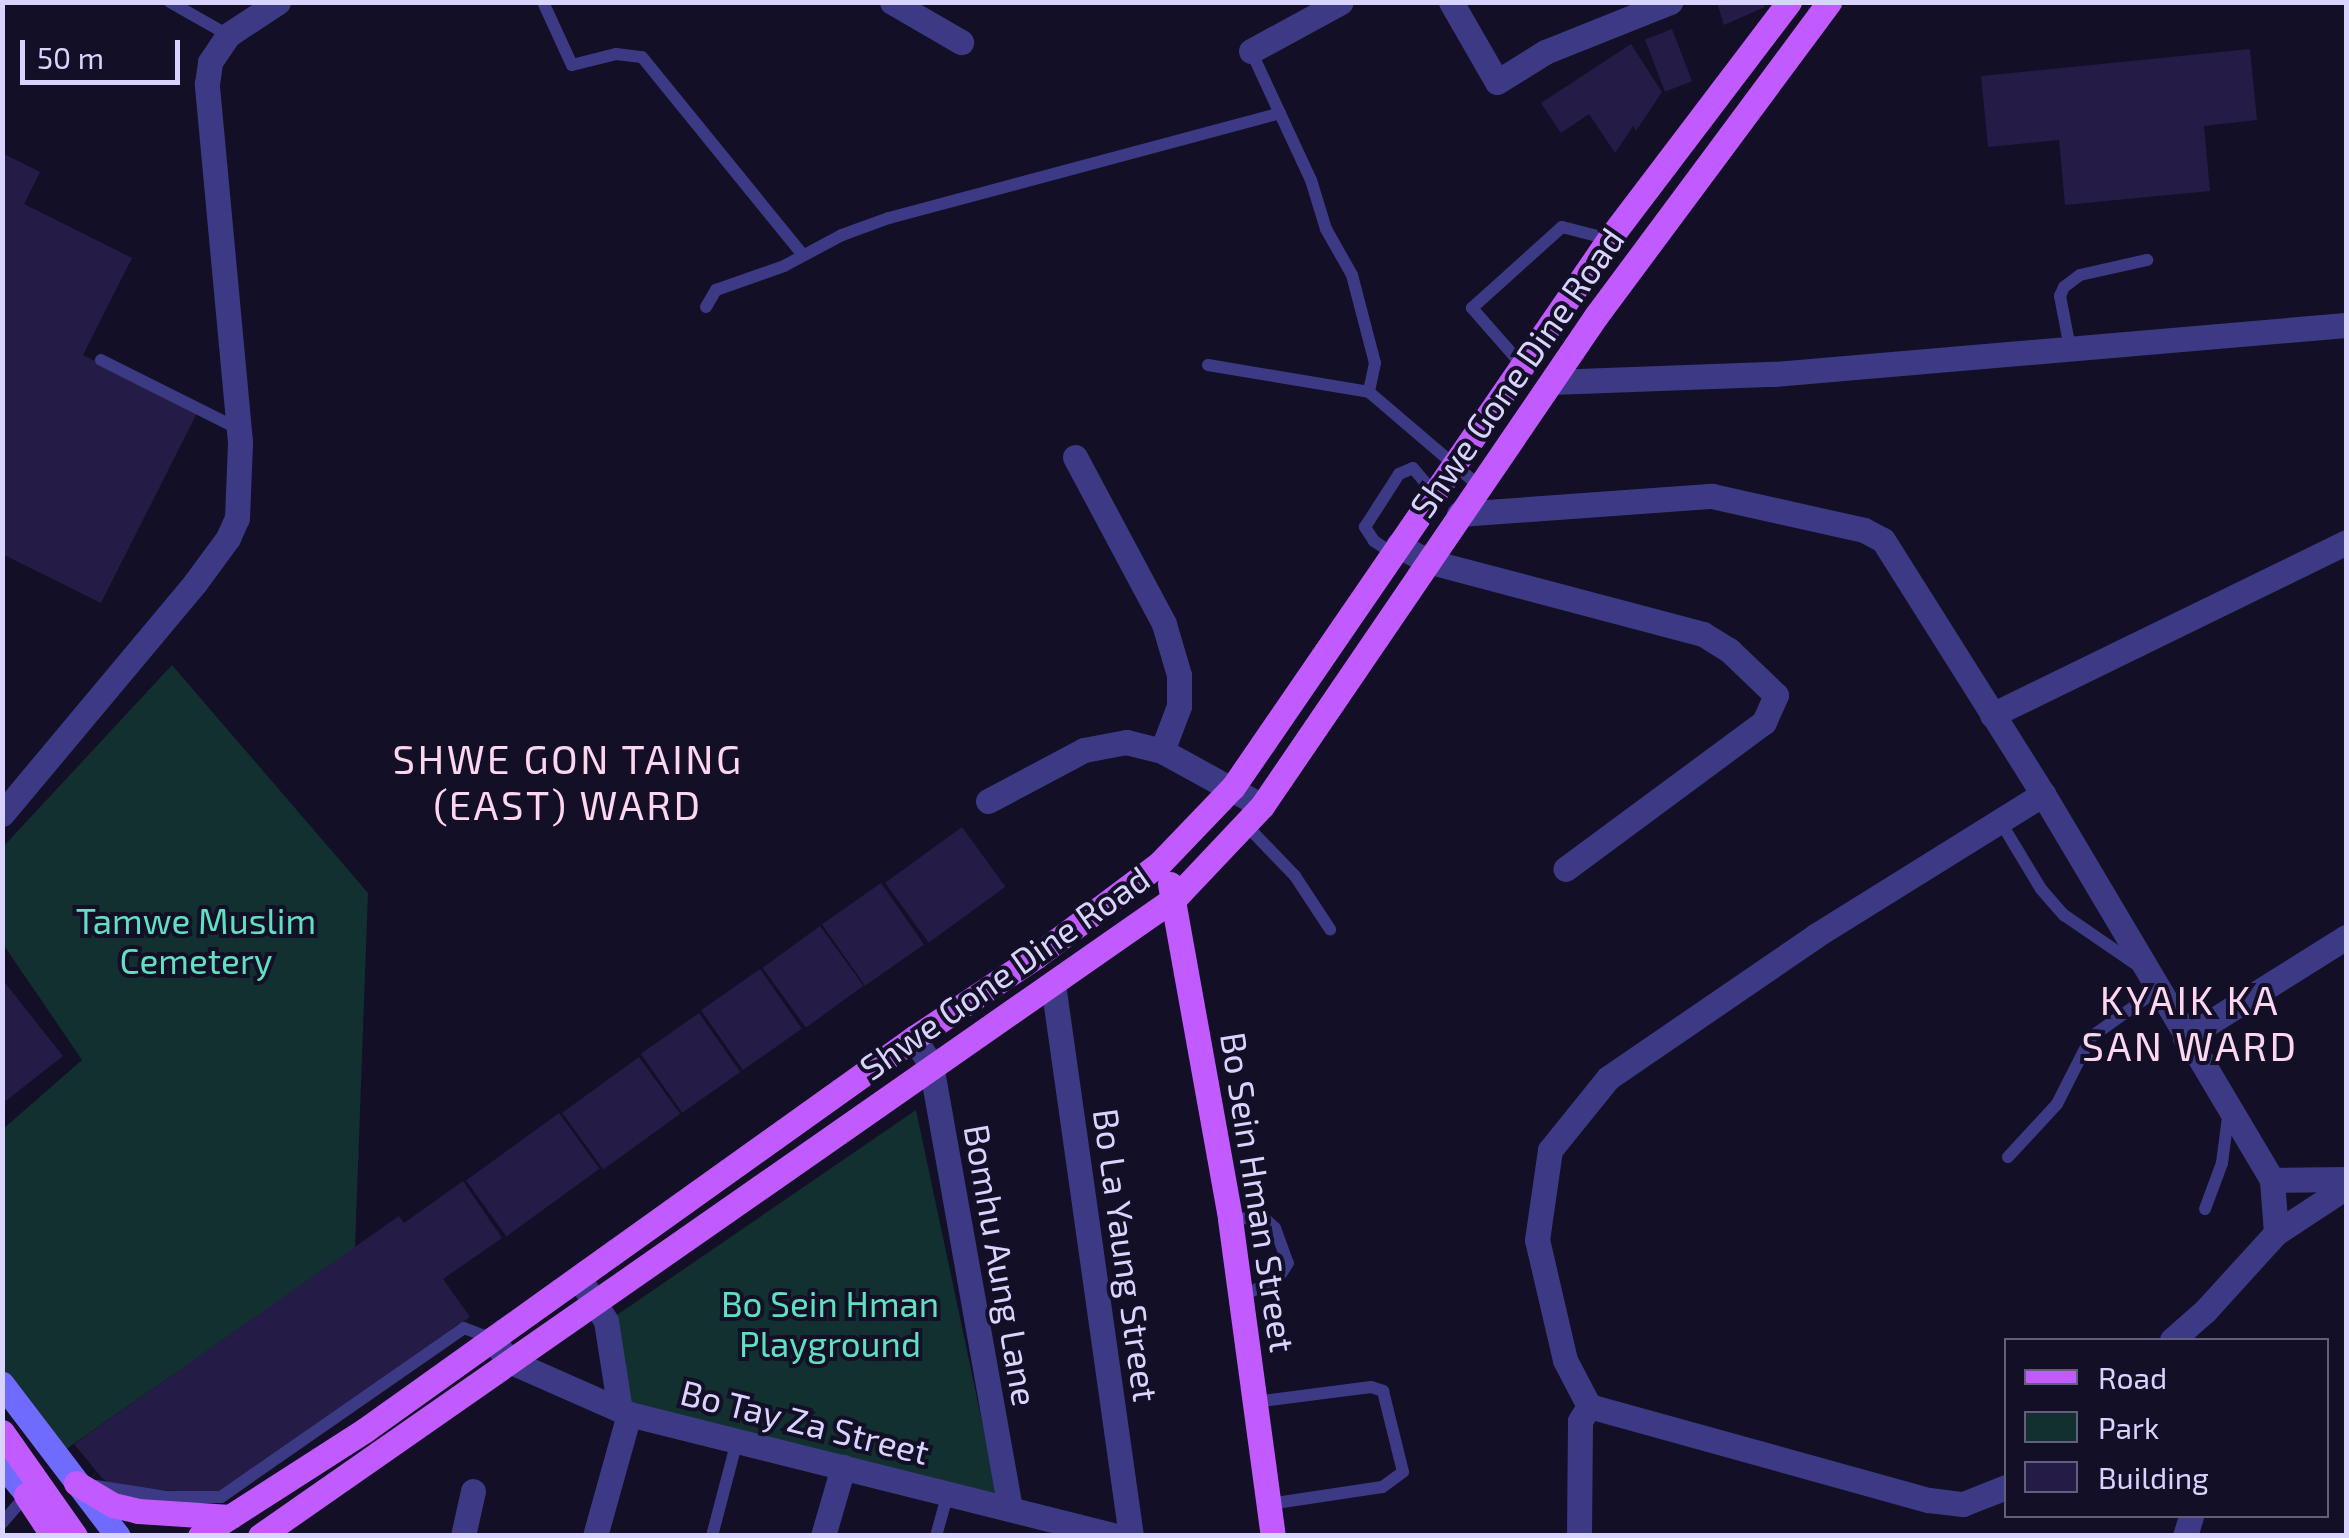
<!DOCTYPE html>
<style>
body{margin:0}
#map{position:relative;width:2349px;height:1538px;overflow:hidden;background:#130f26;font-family:"Exo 2",sans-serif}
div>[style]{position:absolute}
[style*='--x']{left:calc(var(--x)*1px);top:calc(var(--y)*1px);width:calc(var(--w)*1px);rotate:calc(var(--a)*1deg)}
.green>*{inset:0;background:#12302f}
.building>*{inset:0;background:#241b47;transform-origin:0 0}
.service>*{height:12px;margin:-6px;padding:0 6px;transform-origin:6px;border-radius:6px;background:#3d3a85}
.minor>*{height:25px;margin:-12.5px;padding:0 12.5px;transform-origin:12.5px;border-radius:12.5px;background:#3d3a85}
.secondary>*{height:25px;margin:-12.5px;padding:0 12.5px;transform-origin:12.5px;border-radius:12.5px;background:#6f6bff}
.primary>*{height:25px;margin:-12.5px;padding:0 12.5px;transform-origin:12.5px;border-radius:12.5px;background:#c25bff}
span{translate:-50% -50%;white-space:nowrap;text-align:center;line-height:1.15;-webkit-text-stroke:8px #130f26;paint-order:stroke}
.street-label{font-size:35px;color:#d9d4ff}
.park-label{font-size:35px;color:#5fe0c0}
.quarter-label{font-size:40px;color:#ffd6f0;letter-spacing:2.5px}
.frame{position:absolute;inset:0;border:5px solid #d9d4ff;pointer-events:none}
.legend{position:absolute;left:2004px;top:1338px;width:325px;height:180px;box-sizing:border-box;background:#130f26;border:2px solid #625e7d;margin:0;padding:12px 18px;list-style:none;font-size:30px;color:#d9d4ff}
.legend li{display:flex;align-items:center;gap:20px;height:50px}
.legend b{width:50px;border:2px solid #625e7d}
.scale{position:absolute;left:20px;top:40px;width:160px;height:45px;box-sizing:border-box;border:5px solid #d9d4ff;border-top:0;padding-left:12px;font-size:30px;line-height:35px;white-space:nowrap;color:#d9d4ff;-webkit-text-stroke:8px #130f26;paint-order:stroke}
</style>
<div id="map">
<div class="green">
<div style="clip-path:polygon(172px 665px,368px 893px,355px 1248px,59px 1454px,3px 1374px,3px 1129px,82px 1060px,3px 944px,2px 848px)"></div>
<div style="clip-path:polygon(916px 1110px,998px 1497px,627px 1405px,611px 1319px)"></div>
</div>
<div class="building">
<div style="clip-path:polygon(1717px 2px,1763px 2px,1765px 7px,1724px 25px)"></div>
<div style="left:1672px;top:29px;width:56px;height:29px;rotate:69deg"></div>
<div style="clip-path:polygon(1631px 44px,1662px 92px,1636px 131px,1633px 126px,1615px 153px,1589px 114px,1561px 133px,1541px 103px)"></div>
<div style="clip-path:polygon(2250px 49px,2257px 120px,2204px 126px,2210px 191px,2065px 205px,2059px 140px,1988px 147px,1981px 76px)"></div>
<div style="clip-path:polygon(4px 154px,40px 172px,24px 204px,132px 258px,83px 355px,197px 413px,101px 603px,2px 554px)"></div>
<div style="left:962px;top:827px;width:74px;height:95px;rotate:54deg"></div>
<div style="left:881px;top:883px;width:75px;height:72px;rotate:55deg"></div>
<div style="left:820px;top:926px;width:74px;height:71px;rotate:54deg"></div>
<div style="left:760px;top:969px;width:73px;height:72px;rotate:55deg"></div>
<div style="clip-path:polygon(2px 979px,63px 1056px,2px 1104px)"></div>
<div style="left:699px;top:1013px;width:72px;height:71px;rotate:55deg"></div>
<div style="left:639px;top:1057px;width:70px;height:95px;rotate:54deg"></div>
<div style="left:559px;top:1113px;width:69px;height:115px;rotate:54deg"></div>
<div style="clip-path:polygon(463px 1181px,502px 1238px,443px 1279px,470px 1317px,231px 1489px,208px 1493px,117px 1487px,103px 1479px,74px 1444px,399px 1216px,404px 1223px)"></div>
</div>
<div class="service">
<div style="--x:170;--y:2;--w:67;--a:29.6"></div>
<div style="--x:543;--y:2;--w:69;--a:65.3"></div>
<div style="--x:572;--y:65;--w:45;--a:-14"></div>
<div style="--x:616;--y:54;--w:26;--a:7"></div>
<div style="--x:642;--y:57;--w:255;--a:50.9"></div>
<div style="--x:1251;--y:51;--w:142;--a:65.1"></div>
<div style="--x:1311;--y:180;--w:51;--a:73"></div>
<div style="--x:1326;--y:229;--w:53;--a:60.5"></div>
<div style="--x:1352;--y:275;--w:91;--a:75.4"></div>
<div style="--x:1375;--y:363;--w:30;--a:102"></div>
<div style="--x:706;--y:307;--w:20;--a:-60"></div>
<div style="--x:716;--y:290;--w:72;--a:-19.4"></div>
<div style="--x:784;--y:266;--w:66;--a:-28.1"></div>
<div style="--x:842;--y:235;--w:50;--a:-19.9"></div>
<div style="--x:889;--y:218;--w:405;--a:-15"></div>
<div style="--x:2070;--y:348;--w:53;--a:-100.9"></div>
<div style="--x:2060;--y:296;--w:10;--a:-66"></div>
<div style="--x:2064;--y:287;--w:20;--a:-37"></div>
<div style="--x:2080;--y:275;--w:69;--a:-12.6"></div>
<div style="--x:101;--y:360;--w:152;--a:26.6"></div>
<div style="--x:1208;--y:365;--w:163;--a:9.5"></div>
<div style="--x:1369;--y:392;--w:145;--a:40.5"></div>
<div style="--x:1522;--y:365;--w:76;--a:-131.3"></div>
<div style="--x:1472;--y:308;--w:121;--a:-42"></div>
<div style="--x:1562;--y:227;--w:49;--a:14.3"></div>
<div style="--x:1392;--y:553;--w:22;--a:-146"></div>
<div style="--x:1374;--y:541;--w:17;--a:-123"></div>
<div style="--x:1365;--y:527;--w:63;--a:-57.3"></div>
<div style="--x:1399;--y:474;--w:15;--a:-23"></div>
<div style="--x:1413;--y:468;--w:33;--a:50"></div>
<div style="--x:2000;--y:821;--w:79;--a:58.9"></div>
<div style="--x:2041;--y:889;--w:35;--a:49"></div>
<div style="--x:2064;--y:915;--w:93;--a:34.5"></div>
<div style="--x:1245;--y:824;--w:72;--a:46.1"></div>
<div style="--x:1295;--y:876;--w:64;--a:56.6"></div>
<div style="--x:2008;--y:1157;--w:72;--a:-47.2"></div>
<div style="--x:2057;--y:1104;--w:75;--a:-63.1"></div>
<div style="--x:2091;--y:1037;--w:80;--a:-35.3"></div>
<div style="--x:2205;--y:1209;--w:49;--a:-69.7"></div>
<div style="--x:2222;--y:1163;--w:46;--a:-82.6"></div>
<div style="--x:1230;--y:1219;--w:33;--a:-3"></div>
<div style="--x:1263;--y:1217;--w:16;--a:43"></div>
<div style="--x:1275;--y:1228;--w:37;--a:70"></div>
<div style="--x:1288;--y:1263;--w:20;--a:123"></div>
<div style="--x:1277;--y:1280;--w:39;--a:156"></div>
<div style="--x:1255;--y:1402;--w:117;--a:-7.4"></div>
<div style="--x:1371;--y:1387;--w:13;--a:18"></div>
<div style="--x:1383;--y:1391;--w:83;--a:76.1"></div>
<div style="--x:1403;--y:1472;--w:26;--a:144"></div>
<div style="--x:1382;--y:1487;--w:114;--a:171.4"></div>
<div style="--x:96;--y:1486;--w:71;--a:8.9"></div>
<div style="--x:166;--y:1497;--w:55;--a:0"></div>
<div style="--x:221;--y:1497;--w:296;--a:-34.8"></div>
<div style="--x:464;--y:1328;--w:30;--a:21"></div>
<div style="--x:2;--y:1523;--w:37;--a:-49"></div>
<div style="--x:712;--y:1536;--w:98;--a:-75.3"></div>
<div style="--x:936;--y:1536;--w:45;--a:-74.4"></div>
</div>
<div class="minor">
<div style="--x:892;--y:2;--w:80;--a:30.1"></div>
<div style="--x:1451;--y:2;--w:92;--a:60.1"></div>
<div style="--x:1497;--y:82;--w:57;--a:-32"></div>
<div style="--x:1545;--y:52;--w:135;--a:-21.8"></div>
<div style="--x:1251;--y:51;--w:102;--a:-28.6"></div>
<div style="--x:1552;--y:382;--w:222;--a:-2.1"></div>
<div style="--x:1774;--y:374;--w:574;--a:-4.9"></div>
<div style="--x:1075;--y:457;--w:189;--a:61.9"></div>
<div style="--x:1164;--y:624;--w:53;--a:73.6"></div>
<div style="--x:1179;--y:675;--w:31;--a:90"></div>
<div style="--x:1179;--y:706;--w:48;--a:110.7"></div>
<div style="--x:1459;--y:514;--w:254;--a:-4.1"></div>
<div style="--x:1712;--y:496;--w:156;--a:12.6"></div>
<div style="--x:1864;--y:530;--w:21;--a:28"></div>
<div style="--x:1883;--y:540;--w:300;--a:57.8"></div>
<div style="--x:2043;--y:794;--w:449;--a:59.3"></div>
<div style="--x:2272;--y:1180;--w:53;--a:85.7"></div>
<div style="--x:1398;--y:545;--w:33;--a:29"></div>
<div style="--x:1427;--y:561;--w:285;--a:14.8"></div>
<div style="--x:1703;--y:634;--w:31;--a:32"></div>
<div style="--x:1729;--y:650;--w:65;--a:43.8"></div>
<div style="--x:1776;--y:695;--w:30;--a:114"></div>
<div style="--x:1764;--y:722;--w:247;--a:143.5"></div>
<div style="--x:1992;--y:715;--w:394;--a:-26"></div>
<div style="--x:988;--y:801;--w:109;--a:-28"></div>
<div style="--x:1084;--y:750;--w:43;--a:-10.8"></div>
<div style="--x:1126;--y:742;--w:37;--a:14"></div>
<div style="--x:1162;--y:751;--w:114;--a:28.8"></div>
<div style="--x:2;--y:814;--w:301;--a:-50.1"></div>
<div style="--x:195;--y:583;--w:56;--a:-53.7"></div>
<div style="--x:228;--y:538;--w:22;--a:-66"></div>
<div style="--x:237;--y:518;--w:76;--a:-87.7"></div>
<div style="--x:240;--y:442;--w:360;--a:-95.3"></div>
<div style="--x:207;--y:84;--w:22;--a:-82"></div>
<div style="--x:210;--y:62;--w:32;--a:-56"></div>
<div style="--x:228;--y:35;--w:60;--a:-33.4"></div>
<div style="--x:1053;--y:984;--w:557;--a:81.96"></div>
<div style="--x:914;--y:1038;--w:32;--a:58"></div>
<div style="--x:931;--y:1065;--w:450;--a:79.9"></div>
<div style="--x:2185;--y:1038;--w:190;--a:-32.1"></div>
<div style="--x:2272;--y:1180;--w:74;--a:-0.8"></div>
<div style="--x:579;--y:1278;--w:51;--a:57.9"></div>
<div style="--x:606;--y:1321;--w:90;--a:81.1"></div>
<div style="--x:492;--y:1339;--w:28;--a:52"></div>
<div style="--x:509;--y:1361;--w:131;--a:23.8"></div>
<div style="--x:629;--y:1414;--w:503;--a:14.04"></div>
<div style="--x:2172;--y:1340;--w:44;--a:-41.3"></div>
<div style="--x:2205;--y:1311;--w:105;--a:-47.7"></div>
<div style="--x:2276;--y:1233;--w:84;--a:-33.3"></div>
<div style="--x:1589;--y:1406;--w:353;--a:15.5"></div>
<div style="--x:1929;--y:1500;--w:34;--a:7"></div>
<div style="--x:1963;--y:1504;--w:46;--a:-21.6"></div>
<div style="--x:463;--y:1536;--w:46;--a:-77.5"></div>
<div style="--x:595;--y:1536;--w:127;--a:-74.4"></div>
<div style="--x:823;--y:1536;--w:72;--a:-73.8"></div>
<div style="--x:1579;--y:1536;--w:115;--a:-89.5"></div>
<div style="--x:1580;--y:1421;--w:17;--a:-59"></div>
<div style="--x:1589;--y:1406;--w:52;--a:-117.6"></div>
<div style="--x:1565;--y:1360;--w:123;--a:-103.1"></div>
<div style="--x:1537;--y:1240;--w:91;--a:-81.8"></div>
<div style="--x:1550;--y:1150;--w:92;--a:-51.1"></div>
<div style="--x:1608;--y:1078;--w:251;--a:-34.4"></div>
<div style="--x:1815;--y:936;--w:269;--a:-31.9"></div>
<div style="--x:2185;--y:1536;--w:21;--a:-73"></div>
</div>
<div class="secondary">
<div style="--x:2;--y:1384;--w:191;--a:52.7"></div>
<div style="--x:2;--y:1464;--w:60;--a:50.4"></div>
</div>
<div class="primary">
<div style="--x:1170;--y:884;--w:340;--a:79.8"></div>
<div style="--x:1230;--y:1219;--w:320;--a:82.3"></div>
<div style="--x:2;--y:1432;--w:127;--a:54.9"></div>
<div style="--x:76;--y:1483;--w:43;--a:30.7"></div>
<div style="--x:113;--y:1505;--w:26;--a:13"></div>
<div style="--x:138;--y:1511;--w:92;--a:3.7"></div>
<div style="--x:26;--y:1495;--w:49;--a:56.6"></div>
<div style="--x:200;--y:1536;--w:196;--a:-32.7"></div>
<div style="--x:365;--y:1430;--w:675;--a:-35.53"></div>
<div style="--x:914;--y:1038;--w:146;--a:-33.8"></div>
<div style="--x:1035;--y:957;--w:156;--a:-36.9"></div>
<div style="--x:1160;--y:863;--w:105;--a:-46.2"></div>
<div style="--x:1233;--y:787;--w:665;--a:-55.54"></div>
<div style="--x:1609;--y:239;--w:298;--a:-52.8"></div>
<div style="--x:260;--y:1536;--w:1117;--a:-34.9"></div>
<div style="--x:1176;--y:897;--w:125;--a:-46.6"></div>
<div style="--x:1262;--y:806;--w:593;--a:-55.72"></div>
<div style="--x:1596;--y:316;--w:391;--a:-53.4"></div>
</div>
<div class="street-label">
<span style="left:1516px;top:372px;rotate:-55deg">Shwe Gone Dine Road</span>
<span style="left:1004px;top:972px;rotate:-35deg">Shwe Gone Dine Road</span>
<span style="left:1259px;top:1192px;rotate:81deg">Bo Sein Hman Street</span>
<span style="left:1127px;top:1255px;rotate:82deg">Bo La Yaung Street</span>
<span style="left:1002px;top:1265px;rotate:80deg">Bomhu Aung Lane</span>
<span style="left:805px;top:1421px;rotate:14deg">Bo Tay Za Street</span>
</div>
<div class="park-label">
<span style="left:196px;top:940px">Tamwe Muslim<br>Cemetery</span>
<span style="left:830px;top:1323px">Bo Sein Hman<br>Playground</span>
</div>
<div class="quarter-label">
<span style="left:568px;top:781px">SHWE GON TAING<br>(EAST) WARD</span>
<span style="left:2190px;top:1022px">KYAIK KA<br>SAN WARD</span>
</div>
<div class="frame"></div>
<ul class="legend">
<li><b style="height:12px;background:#c25bff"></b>Road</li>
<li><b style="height:28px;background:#12302f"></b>Park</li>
<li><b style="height:28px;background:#241b47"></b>Building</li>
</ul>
<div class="scale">50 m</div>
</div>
